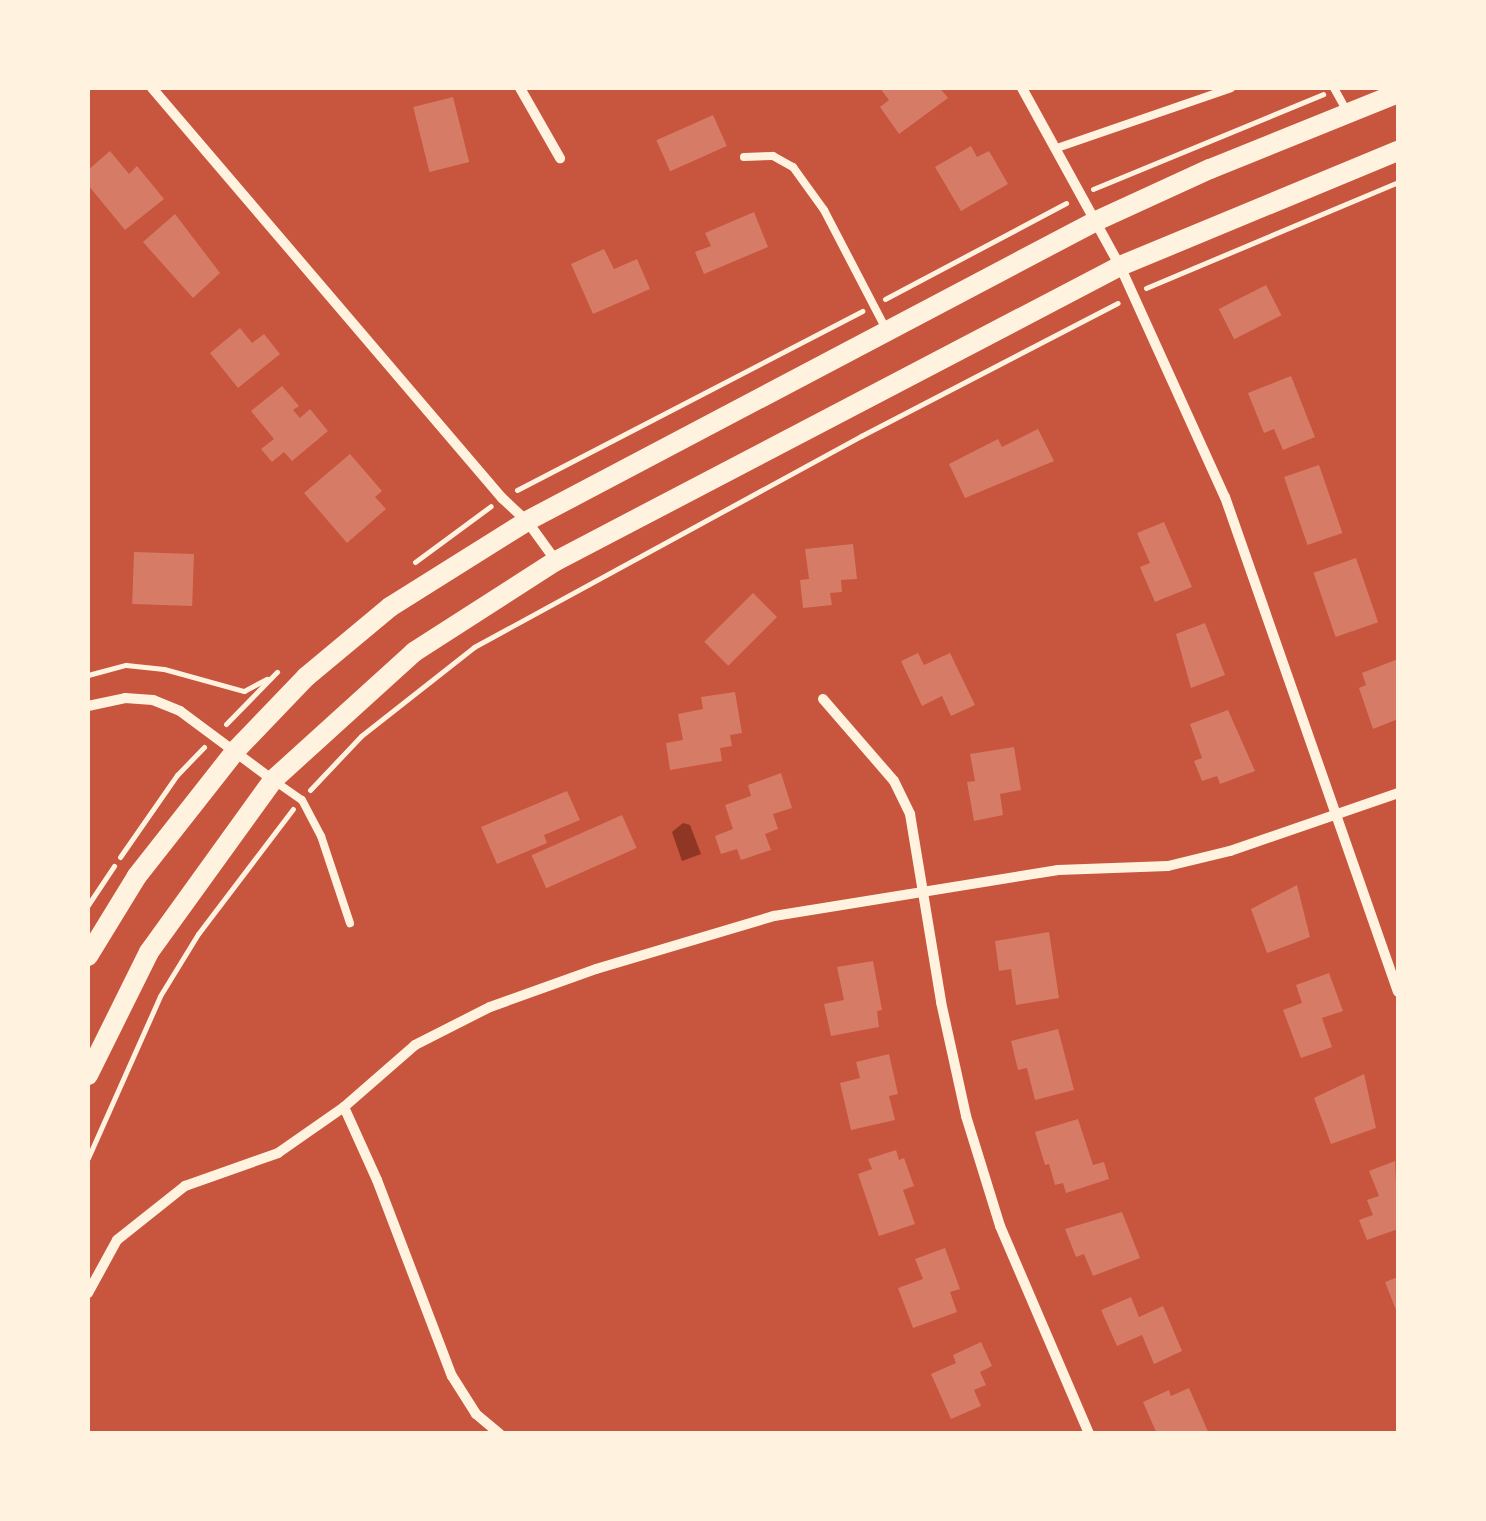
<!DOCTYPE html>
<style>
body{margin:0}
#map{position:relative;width:1486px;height:1521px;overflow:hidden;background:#c8553d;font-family:Karla,sans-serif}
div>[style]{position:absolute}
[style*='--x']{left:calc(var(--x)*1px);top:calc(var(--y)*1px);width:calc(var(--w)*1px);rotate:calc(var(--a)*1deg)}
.water>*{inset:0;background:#8f3625}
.building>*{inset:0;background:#d67c66;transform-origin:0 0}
.path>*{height:5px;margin:-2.5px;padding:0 2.5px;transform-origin:2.5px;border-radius:2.5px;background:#fff3e0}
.service>*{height:8px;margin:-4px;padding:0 4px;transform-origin:4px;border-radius:4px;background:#fff3e0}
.minor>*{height:10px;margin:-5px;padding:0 5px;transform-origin:5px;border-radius:5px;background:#fff3e0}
.secondary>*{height:20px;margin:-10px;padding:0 10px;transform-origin:10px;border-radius:10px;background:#fff3e0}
span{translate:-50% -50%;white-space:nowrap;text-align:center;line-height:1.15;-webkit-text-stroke:10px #fff3e0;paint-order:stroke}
.frame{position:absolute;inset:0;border:90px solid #fff3e0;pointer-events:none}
</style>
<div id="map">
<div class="water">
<div style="clip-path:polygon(683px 823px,690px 825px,701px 854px,682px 861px,672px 832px)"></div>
</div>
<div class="building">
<div style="clip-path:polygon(880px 88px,940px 88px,948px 98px,899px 134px,880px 107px,889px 100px)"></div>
<div style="left:453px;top:97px;width:67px;height:41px;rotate:76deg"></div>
<div style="left:713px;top:115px;width:34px;height:62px;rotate:66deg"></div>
<div style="clip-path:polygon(971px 146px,977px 157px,989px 151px,1008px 184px,961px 211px,935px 167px)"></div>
<div style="clip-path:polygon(110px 151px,129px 174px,137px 166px,164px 199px,125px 230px,88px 185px,88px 170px)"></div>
<div style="clip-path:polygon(754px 212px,768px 247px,704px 274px,695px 252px,711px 246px,705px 233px)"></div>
<div style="clip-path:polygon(175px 214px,220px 273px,193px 298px,143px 242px)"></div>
<div style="clip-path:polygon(604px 249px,614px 269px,637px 259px,650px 289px,593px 314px,571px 264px)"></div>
<div style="left:1266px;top:285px;width:34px;height:53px;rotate:63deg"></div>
<div style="clip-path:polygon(240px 328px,252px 343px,264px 334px,280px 354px,238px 388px,210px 353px)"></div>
<div style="clip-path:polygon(1291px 376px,1315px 437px,1283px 450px,1274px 429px,1264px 433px,1248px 393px)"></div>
<div style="clip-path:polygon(282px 386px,299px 406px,293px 410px,300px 418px,310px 409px,328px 431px,292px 461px,284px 452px,272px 462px,261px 449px,274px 439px,251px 411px)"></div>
<div style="clip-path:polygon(1038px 429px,1054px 461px,965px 498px,949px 464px,998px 439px,1002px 447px)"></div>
<div style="clip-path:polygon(350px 454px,382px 491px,375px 497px,386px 509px,347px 543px,304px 493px)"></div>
<div style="left:1319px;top:465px;width:72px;height:37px;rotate:71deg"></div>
<div style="clip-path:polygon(1164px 522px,1192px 587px,1155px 602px,1140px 567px,1150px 563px,1137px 533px)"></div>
<div style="clip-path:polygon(853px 544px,857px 579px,841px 580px,842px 592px,830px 593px,832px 605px,803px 608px,800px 580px,809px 579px,805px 549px)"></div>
<div style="left:134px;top:552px;width:60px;height:52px;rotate:2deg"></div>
<div style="left:1356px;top:558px;width:68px;height:45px;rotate:71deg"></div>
<div style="left:753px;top:593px;width:34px;height:69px;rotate:45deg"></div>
<div style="clip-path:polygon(1205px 623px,1225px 675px,1191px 688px,1176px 634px)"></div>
<div style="clip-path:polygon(918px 653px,924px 665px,950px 653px,975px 705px,951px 716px,942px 696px,922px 706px,901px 661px)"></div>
<div style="clip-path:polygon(1398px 659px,1398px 719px,1373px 729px,1359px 688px,1366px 685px,1362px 673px)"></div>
<div style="clip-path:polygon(735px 692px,742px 733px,730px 735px,732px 746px,720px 748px,722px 761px,670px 770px,666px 743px,683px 740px,678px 714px,703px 709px,701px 697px)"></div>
<div style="clip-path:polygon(1228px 710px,1255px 771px,1220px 784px,1217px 776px,1202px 781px,1194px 761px,1202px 758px,1190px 724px)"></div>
<div style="clip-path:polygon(1014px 747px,1021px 790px,1000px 794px,1003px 815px,974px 821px,967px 782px,975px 781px,970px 754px)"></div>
<div style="clip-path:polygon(781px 773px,792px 808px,773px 814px,778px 829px,765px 834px,771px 850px,741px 860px,737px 849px,721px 854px,715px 836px,733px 829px,725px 805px,751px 796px,748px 785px)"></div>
<div style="clip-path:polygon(567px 791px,580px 820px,544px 835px,547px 843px,497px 864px,481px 827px)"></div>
<div style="left:622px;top:815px;width:36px;height:99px;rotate:66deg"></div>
<div style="clip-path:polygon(1297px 885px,1310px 937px,1267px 953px,1251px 909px)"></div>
<div style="clip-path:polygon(1049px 932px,1059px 998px,1016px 1005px,1011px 969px,999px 971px,995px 941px)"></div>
<div style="clip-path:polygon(873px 961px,882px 1010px,877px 1011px,879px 1027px,831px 1036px,824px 1004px,844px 1000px,837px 967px)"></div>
<div style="clip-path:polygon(1329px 973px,1343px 1011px,1322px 1018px,1332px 1047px,1301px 1058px,1283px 1010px,1302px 1003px,1296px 985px)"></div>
<div style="clip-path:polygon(1058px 1029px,1074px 1090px,1035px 1100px,1027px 1068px,1018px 1070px,1011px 1041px)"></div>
<div style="clip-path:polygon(889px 1054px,898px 1094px,889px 1096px,895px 1120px,851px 1130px,840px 1083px,860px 1078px,856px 1062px)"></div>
<div style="clip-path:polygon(1364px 1074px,1376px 1128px,1331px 1144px,1314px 1098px)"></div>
<div style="clip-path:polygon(1078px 1119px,1093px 1165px,1104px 1162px,1109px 1179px,1066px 1193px,1063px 1183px,1055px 1185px,1049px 1164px,1045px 1165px,1035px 1132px)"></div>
<div style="clip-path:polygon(896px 1150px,899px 1160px,904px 1158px,914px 1186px,903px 1190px,915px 1224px,879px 1236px,858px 1174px,872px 1169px,868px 1159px)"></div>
<div style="clip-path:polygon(1395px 1161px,1398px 1229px,1367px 1240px,1359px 1220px,1373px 1215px,1367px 1200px,1379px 1196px,1369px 1171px)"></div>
<div style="clip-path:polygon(1122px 1212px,1140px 1258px,1093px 1276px,1084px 1254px,1076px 1257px,1065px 1229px)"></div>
<div style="clip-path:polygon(945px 1248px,960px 1289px,950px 1292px,957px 1312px,913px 1328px,898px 1288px,923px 1279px,915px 1259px)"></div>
<div style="clip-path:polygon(1398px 1277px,1398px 1315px,1385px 1282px)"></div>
<div style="clip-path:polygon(1131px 1297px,1139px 1317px,1163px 1306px,1182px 1351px,1154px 1364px,1142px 1335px,1117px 1346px,1101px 1310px)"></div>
<div style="clip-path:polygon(981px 1342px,992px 1366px,980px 1372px,986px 1385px,974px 1390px,981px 1406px,951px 1419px,931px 1374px,956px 1363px,953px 1355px)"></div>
<div style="clip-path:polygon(1189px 1388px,1209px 1434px,1157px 1434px,1143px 1402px,1169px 1390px,1171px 1396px)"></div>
</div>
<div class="path">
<div style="--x:1093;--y:189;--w:249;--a:-22.4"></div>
<div style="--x:1146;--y:288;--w:273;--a:-22.8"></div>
<div style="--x:885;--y:299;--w:205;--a:-27.9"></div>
<div style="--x:517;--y:490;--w:389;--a:-27.4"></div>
<div style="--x:415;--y:562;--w:94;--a:-36.4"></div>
<div style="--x:88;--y:675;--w:39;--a:-15"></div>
<div style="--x:126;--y:665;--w:38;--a:6"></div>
<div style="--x:164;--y:669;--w:83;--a:15.4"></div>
<div style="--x:244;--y:691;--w:26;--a:-28"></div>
<div style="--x:226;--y:724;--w:73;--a:-45.6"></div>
<div style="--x:310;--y:790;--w:74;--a:-46.6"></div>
<div style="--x:361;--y:736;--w:144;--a:-38.2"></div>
<div style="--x:474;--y:647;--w:441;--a:-28.6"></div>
<div style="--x:861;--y:436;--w:289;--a:-27.4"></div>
<div style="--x:120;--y:857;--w:100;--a:-55.2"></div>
<div style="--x:177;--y:775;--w:39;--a:-46"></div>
<div style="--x:88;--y:905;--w:47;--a:-56.3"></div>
<div style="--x:88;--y:1158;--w:177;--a:-66"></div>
<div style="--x:160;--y:996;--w:73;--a:-58.5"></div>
<div style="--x:198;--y:934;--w:157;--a:-52.8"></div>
</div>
<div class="service">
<div style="--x:1334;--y:88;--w:25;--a:61"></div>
<div style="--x:1057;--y:148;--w:184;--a:-19"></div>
<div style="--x:744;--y:157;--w:29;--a:-2"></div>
<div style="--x:773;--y:156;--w:23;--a:29"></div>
<div style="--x:793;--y:167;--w:53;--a:54.2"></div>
<div style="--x:824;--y:210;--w:132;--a:62.5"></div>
<div style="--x:273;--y:780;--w:35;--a:35"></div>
<div style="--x:302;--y:800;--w:41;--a:62.2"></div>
<div style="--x:321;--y:836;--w:92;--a:71.6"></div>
</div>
<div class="minor">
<div style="--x:152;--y:88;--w:539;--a:49.51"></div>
<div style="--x:502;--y:498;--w:34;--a:43"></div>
<div style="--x:527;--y:521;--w:49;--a:54.1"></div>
<div style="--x:520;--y:88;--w:81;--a:60.3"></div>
<div style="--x:1022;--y:88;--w:203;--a:61.2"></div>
<div style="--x:1120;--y:266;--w:254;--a:65.6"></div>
<div style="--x:1225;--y:497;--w:524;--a:70.74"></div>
<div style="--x:823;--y:699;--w:108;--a:49.1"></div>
<div style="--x:894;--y:781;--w:37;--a:64"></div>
<div style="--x:910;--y:814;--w:191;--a:80.6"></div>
<div style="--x:941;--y:1002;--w:117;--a:77.6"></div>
<div style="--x:966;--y:1116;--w:115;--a:72.8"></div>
<div style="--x:1000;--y:1226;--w:226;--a:66.8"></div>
<div style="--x:88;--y:706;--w:38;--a:-12"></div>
<div style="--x:125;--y:698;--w:28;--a:4"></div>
<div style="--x:153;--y:700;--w:29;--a:22"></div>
<div style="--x:180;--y:711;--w:116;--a:36.6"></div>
<div style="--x:344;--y:1107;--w:80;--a:65.7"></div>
<div style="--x:377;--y:1180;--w:210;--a:69.1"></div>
<div style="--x:452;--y:1376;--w:45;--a:57.7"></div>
<div style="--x:476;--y:1414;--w:31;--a:40"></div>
<div style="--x:88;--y:1293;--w:60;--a:-61.3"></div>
<div style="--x:117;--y:1240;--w:87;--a:-38.5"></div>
<div style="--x:185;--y:1186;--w:99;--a:-19.5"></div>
<div style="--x:278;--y:1153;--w:80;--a:-34.9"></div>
<div style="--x:344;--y:1107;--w:94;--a:-41.1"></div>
<div style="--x:415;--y:1045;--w:84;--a:-26.9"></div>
<div style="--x:490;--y:1007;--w:113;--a:-19.7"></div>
<div style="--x:596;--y:969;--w:186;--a:-16.6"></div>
<div style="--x:774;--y:916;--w:288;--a:-9.2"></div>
<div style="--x:1058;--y:870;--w:110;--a:-2.1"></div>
<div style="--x:1168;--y:866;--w:64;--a:-13.6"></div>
<div style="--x:1230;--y:851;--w:178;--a:-19"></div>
</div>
<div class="secondary">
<div style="--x:88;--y:956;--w:94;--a:-58.5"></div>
<div style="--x:137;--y:876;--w:160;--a:-51.8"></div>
<div style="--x:236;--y:750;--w:101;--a:-46.2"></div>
<div style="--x:306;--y:677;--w:109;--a:-39.8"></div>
<div style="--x:390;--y:607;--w:162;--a:-32.1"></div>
<div style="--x:527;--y:521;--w:641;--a:-27.8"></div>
<div style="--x:1094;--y:222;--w:128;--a:-24.6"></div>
<div style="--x:1210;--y:169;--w:203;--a:-22"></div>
<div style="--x:88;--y:1075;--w:137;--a:-63.6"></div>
<div style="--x:149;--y:952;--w:212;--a:-54.2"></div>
<div style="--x:273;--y:780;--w:190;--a:-42.2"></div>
<div style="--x:414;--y:652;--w:169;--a:-32.7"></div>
<div style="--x:556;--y:561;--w:636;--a:-27.61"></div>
<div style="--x:1120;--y:266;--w:301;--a:-22.5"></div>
</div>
<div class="frame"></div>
</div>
